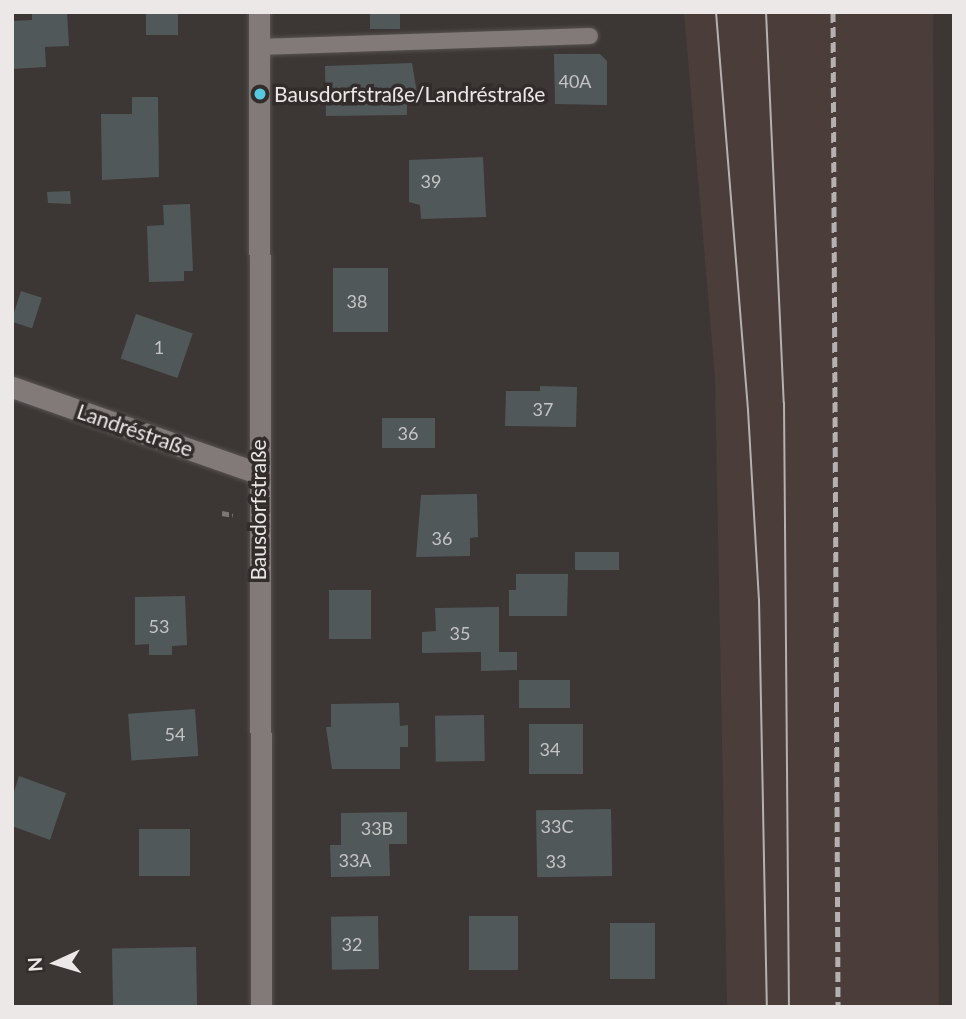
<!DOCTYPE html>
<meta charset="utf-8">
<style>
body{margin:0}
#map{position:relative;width:966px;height:1019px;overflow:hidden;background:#3c3635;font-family:Lato,sans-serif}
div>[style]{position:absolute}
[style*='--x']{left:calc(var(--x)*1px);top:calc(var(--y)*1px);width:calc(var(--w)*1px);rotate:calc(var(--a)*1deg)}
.built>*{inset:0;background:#4a3d3a}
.building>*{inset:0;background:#51585a;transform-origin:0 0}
.path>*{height:4.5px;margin-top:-2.25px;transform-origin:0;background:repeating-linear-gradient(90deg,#7c7776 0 7px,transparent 0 10.5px)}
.roads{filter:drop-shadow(0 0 2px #575351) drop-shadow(0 0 2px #575351)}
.service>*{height:16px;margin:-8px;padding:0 8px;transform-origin:8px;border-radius:8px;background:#817a78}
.minor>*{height:21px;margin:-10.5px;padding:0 10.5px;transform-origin:10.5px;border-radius:10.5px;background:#817a78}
.tertiary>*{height:21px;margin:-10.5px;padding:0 10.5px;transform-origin:10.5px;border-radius:10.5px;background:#817a78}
.tram>*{height:2px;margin:-1px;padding:0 1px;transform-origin:1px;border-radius:1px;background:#b5b1b0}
.rail>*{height:5px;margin-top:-2.5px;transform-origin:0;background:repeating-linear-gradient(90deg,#b5b1b0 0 10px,transparent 0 15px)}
.dots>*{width:19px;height:19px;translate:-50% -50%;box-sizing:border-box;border:4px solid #322c2b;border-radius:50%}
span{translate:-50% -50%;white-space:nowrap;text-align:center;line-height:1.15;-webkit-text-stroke:7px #322c2b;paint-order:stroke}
.number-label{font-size:18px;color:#c5c4c4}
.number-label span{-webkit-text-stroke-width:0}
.poi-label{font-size:21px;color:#ece8e7}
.left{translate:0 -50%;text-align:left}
.street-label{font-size:21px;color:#ece8e7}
.frame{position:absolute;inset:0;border:14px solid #ece8e7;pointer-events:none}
.north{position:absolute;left:21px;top:928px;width:70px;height:70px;-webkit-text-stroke:5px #322c2b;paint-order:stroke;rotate:266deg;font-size:19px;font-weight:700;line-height:28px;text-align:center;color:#ece8e7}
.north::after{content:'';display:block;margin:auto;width:24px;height:32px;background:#ece8e7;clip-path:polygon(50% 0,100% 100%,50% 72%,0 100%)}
</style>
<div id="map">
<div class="built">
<div style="clip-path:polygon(684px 12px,933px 12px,939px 1007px,727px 1007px,715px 379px)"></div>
</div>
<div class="building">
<div style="clip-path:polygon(32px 12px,67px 12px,69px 46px,45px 47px,46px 67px,12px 69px,12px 21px,32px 20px)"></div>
<div style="left:146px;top:12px;width:32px;height:23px"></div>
<div style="left:370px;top:12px;width:30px;height:17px"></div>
<div style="clip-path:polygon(554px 54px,600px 54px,607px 61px,607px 105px,555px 104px)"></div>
<div style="clip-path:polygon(412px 63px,417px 93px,407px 99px,407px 115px,326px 116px,325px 66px)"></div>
<div style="clip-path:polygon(132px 97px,158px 97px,159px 177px,102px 180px,101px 114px,132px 114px)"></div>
<div style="clip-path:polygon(483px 157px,486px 217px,421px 219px,420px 205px,409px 202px,409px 160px)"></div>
<div style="clip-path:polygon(70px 191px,71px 204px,48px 203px,47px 192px)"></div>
<div style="clip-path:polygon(190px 204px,193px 271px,184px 271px,184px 281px,149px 282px,147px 226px,164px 225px,163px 205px)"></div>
<div style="left:333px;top:268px;width:55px;height:64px"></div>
<div style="left:21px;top:291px;width:22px;height:32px;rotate:18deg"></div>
<div style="left:136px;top:314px;width:60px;height:47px;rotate:19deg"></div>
<div style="clip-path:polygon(540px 386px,577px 387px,576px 427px,505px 426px,506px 391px,540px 391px)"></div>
<div style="left:382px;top:418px;width:53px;height:30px"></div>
<div style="clip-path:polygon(477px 494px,478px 537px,470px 538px,470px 556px,416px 557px,421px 495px)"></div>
<div style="left:575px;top:552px;width:44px;height:18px"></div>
<div style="clip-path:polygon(516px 574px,568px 574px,567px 616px,509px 616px,509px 590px,516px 590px)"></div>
<div style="left:329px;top:590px;width:42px;height:49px"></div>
<div style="clip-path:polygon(185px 596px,187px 645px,172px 646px,172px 655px,149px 655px,149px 644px,135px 645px,135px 597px)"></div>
<div style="clip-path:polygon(499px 607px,499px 652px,517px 652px,517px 670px,481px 671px,481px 652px,422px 653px,422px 632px,436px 631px,435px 608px)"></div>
<div style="left:570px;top:680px;width:28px;height:51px;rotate:90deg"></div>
<div style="clip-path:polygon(399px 703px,400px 726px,408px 725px,408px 747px,400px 747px,400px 769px,332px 769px,326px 727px,331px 727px,331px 704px)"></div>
<div style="left:195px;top:709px;width:47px;height:67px;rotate:86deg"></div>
<div style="left:484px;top:715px;width:46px;height:49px;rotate:89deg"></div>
<div style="left:529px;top:724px;width:54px;height:50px"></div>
<div style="clip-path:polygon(19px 776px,66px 793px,50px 840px,12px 826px,12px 798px)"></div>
<div style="left:611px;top:809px;width:67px;height:75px;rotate:89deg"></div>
<div style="clip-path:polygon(407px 812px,407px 844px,389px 844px,390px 876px,331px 877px,330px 845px,341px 845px,341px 813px)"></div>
<div style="left:190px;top:829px;width:47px;height:51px;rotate:90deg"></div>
<div style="left:378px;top:916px;width:53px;height:47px;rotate:89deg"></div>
<div style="left:469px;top:916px;width:49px;height:54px"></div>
<div style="left:655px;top:923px;width:56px;height:45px;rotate:90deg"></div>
<div style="left:196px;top:947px;width:60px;height:84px;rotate:89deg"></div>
</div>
<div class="path">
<div style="--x:222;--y:513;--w:11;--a:10"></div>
</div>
<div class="roads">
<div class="service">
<div style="--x:259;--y:47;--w:331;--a:-1.9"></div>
</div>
<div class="minor">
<div style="--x:12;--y:387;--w:261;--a:19.3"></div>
</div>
<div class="tertiary">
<div style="--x:259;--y:12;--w:995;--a:89.88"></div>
</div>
</div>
<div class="tram">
<div style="--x:716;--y:12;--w:399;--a:85.4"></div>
<div style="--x:748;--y:410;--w:189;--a:86.7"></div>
<div style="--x:759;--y:599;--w:408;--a:88.9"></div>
<div style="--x:766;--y:12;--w:391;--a:87.4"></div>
<div style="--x:784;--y:403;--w:604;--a:89.53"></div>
</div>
<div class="rail">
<div style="--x:833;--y:12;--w:995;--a:89.71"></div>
</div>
<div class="dots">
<div style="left:260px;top:94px;background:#56c9e1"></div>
</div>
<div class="number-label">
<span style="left:575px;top:81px">40A</span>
<span style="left:431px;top:181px">39</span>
<span style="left:357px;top:301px">38</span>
<span style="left:159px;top:347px">1</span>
<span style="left:543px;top:409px">37</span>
<span style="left:408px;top:433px">36</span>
<span style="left:442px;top:538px">36</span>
<span style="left:159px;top:626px">53</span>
<span style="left:460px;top:633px">35</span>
<span style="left:175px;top:734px">54</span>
<span style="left:550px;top:749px">34</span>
<span style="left:557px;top:826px">33C</span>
<span style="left:377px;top:828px">33B</span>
<span style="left:355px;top:860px">33A</span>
<span style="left:556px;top:861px">33</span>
<span style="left:352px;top:944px">32</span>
</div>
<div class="poi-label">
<span class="left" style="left:274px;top:94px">Bausdorfstraße/Landréstraße</span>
</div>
<div class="street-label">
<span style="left:135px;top:430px;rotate:19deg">Landréstraße</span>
<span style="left:258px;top:510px;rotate:-90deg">Bausdorfstraße</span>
</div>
<div class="frame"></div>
<div class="north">N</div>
</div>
